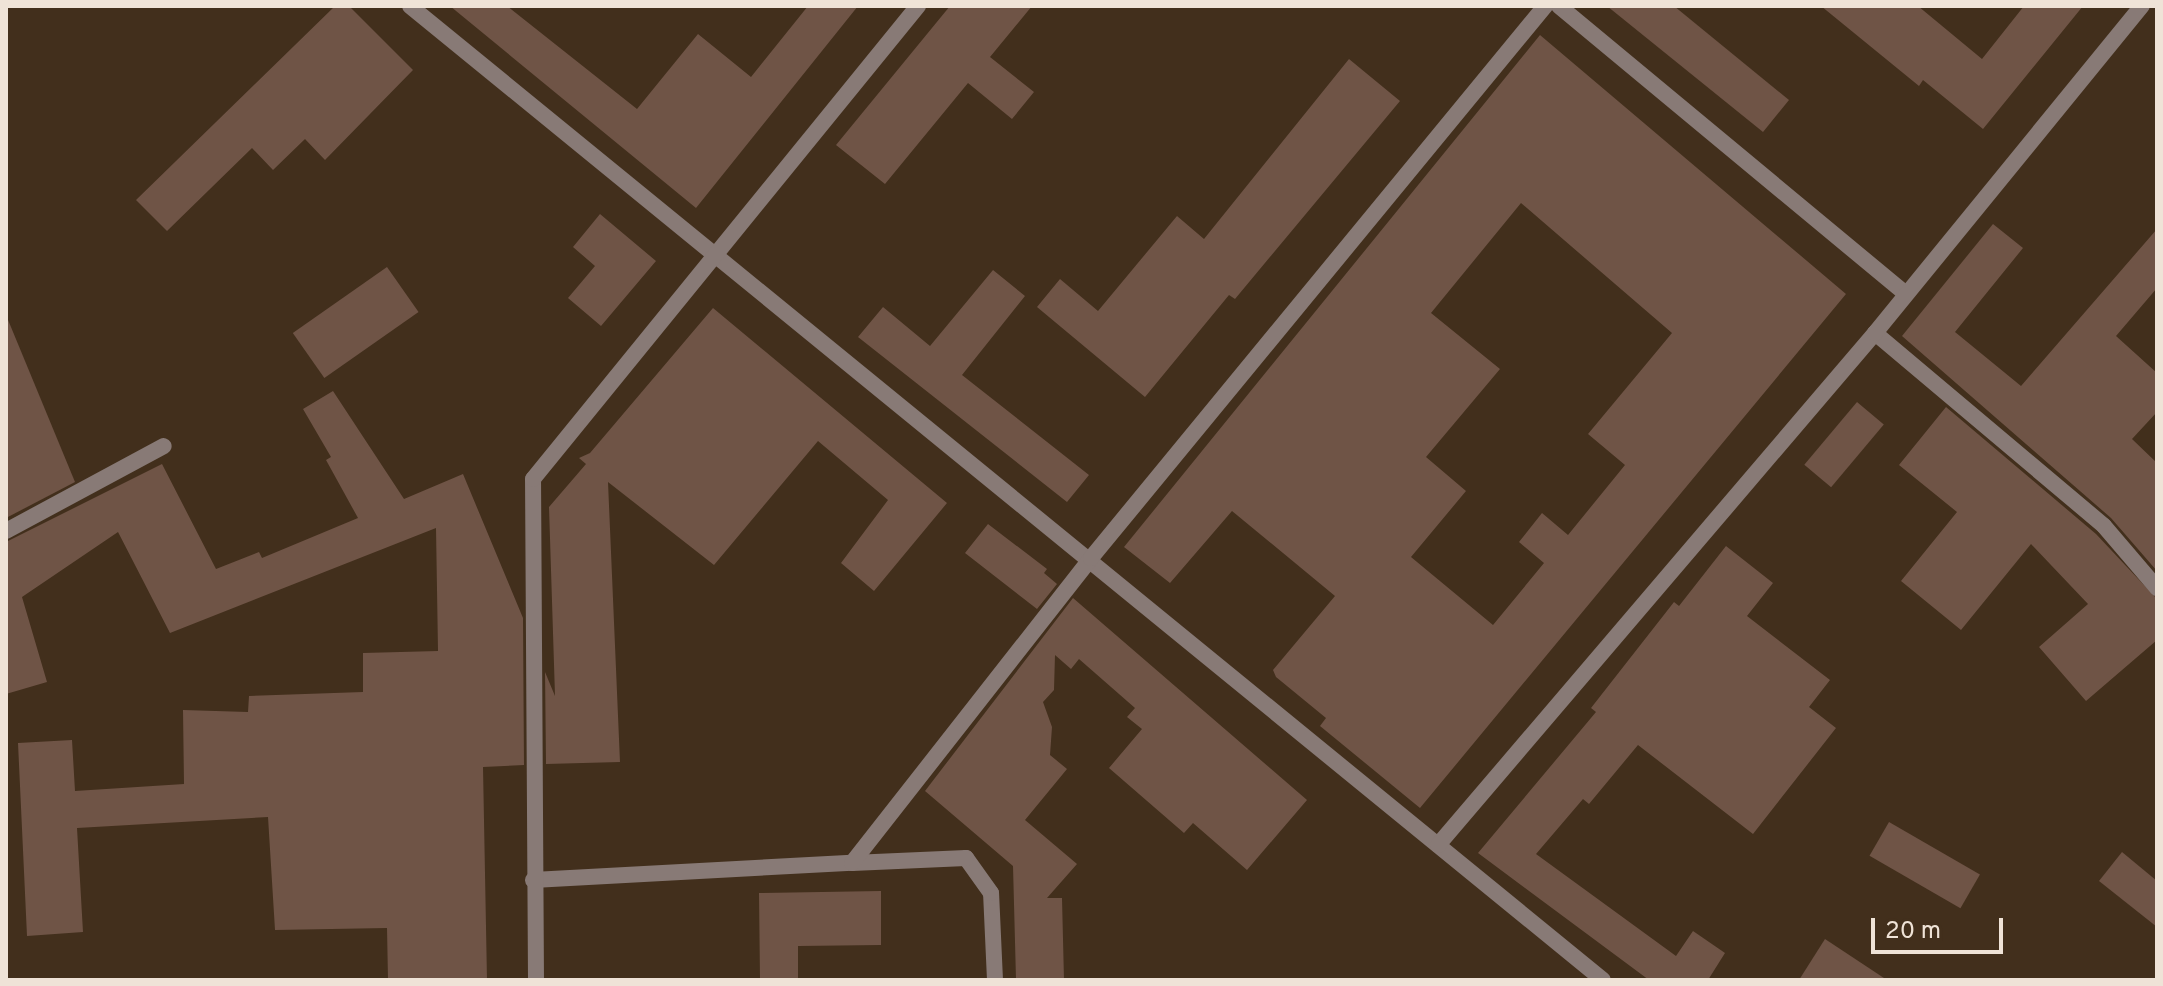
<!DOCTYPE html>
<style>
body{margin:0}
#map{position:relative;width:2163px;height:986px;overflow:hidden;background:#422f1c;font-family:Overpass,sans-serif}
div>[style]{position:absolute}
[style*='--x']{left:calc(var(--x)*1px);top:calc(var(--y)*1px);width:calc(var(--w)*1px);rotate:calc(var(--a)*1deg)}
.building>*{inset:0;background:#6f5446;transform-origin:0 0}
.lane>*{height:16px;margin:-8px;padding:0 8px;transform-origin:8px;border-radius:8px;background:#887a76}
span{translate:-50% -50%;white-space:nowrap;text-align:center;line-height:1.15;-webkit-text-stroke:8px #422f1c;paint-order:stroke}
.frame{position:absolute;inset:0;border:8px solid #efe3d7;pointer-events:none}
.scale{position:absolute;left:1871px;top:918px;width:132px;height:36px;box-sizing:border-box;border:4px solid #efe3d7;border-top:0;padding-left:10px;font-size:24px;line-height:28px;white-space:nowrap;color:#efe3d7;-webkit-text-stroke:6px #422f1c;paint-order:stroke}
</style>
<div id="map">
<div class="building">
<div style="clip-path:polygon(335px 6px,349px 6px,413px 70px,325px 160px,305px 139px,273px 170px,252px 148px,167px 231px,136px 200px)"></div>
<div style="clip-path:polygon(450px 6px,507px 6px,637px 109px,698px 34px,751px 77px,808px 6px,858px 6px,696px 208px)"></div>
<div style="clip-path:polygon(950px 6px,1032px 6px,990px 57px,1034px 92px,1012px 119px,968px 83px,885px 184px,836px 145px)"></div>
<div style="clip-path:polygon(1607px 6px,1674px 6px,1789px 100px,1763px 132px)"></div>
<div style="clip-path:polygon(1821px 6px,1918px 6px,1982px 59px,2024px 6px,2083px 6px,1983px 129px,1923px 80px,1919px 86px)"></div>
<div style="clip-path:polygon(evenodd,1540px 35px,1846px 294px,1420px 808px,1320px 726px,1326px 718px,1276px 677px,1273px 670px,1335px 596px,1232px 511px,1170px 583px,1124px 547px,1540px 35px,1521px 203px,1672px 333px,1588px 434px,1625px 465px,1568px 535px,1542px 513px,1519px 542px,1544px 563px,1493px 625px,1411px 557px,1466px 491px,1426px 457px,1500px 369px,1431px 313px,1521px 203px)"></div>
<div style="clip-path:polygon(1349px 59px,1400px 101px,1235px 299px,1229px 295px,1145px 397px,1037px 307px,1060px 279px,1098px 311px,1177px 216px,1204px 239px)"></div>
<div style="clip-path:polygon(600px 214px,656px 261px,601px 326px,568px 298px,595px 266px,573px 247px)"></div>
<div style="clip-path:polygon(1993px 224px,2023px 248px,1955px 332px,2021px 386px,2157px 229px,2157px 288px,2116px 336px,2157px 373px,2157px 412px,2132px 439px,2157px 463px,2157px 571px,2111px 518px,1902px 336px)"></div>
<div style="left:387px;top:267px;width:55px;height:115px;rotate:55deg"></div>
<div style="clip-path:polygon(993px 270px,1025px 296px,962px 375px,1089px 475px,1067px 502px,858px 337px,883px 307px,930px 346px)"></div>
<div style="clip-path:polygon(713px 308px,947px 503px,874px 591px,841px 563px,888px 500px,818px 441px,714px 565px,608px 482px,620px 762px,546px 764px,545px 672px,555px 696px,549px 507px,586px 464px,579px 458px,590px 453px)"></div>
<div style="clip-path:polygon(6px 315px,75px 482px,6px 518px)"></div>
<div style="clip-path:polygon(333px 391px,404px 499px,463px 474px,523px 618px,524px 765px,483px 767px,487px 980px,388px 980px,387px 928px,275px 930px,268px 817px,77px 828px,83px 932px,27px 936px,18px 743px,72px 740px,75px 791px,184px 784px,183px 710px,248px 712px,249px 696px,363px 692px,363px 653px,438px 651px,436px 528px,170px 633px,118px 532px,22px 597px,47px 682px,6px 694px,6px 542px,162px 464px,216px 569px,259px 552px,262px 558px,358px 518px,326px 460px,331px 457px,303px 409px)"></div>
<div style="left:1857px;top:402px;width:35px;height:82px;rotate:40deg"></div>
<div style="clip-path:polygon(1946px 407px,2096px 534px,2157px 599px,2157px 640px,2086px 701px,2039px 647px,2088px 604px,2031px 544px,1961px 630px,1901px 581px,1957px 512px,1899px 465px)"></div>
<div style="clip-path:polygon(988px 524px,1047px 569px,1044px 573px,1057px 584px,1037px 609px,965px 553px)"></div>
<div style="clip-path:polygon(1726px 546px,1773px 583px,1747px 616px,1830px 680px,1809px 707px,1836px 728px,1753px 834px,1638px 745px,1589px 804px,1583px 799px,1536px 854px,1676px 956px,1693px 931px,1725px 953px,1708px 980px,1649px 980px,1478px 853px,1596px 712px,1591px 708px,1674px 602px,1679px 606px)"></div>
<div style="clip-path:polygon(1073px 598px,1307px 800px,1247px 870px,1193px 823px,1184px 833px,1109px 768px,1142px 729px,1127px 717px,1135px 708px,1079px 659px,1071px 669px,1055px 655px,1054px 690px,1043px 702px,1052px 727px,1050px 755px,1067px 769px,1025px 820px,1077px 864px,1047px 898px,1062px 898px,1064px 980px,1016px 980px,1013px 866px,925px 791px)"></div>
<div style="left:1889px;top:822px;width:105px;height:39px;rotate:30deg"></div>
<div style="clip-path:polygon(2122px 852px,2157px 881px,2157px 927px,2099px 881px)"></div>
<div style="clip-path:polygon(881px 891px,881px 945px,798px 946px,798px 980px,760px 980px,759px 893px)"></div>
<div style="clip-path:polygon(1825px 939px,1887px 980px,1799px 980px)"></div>
</div>
<div class="lane">
<div style="--x:410;--y:6;--w:1540;--a:39.23"></div>
<div style="--x:1559;--y:6;--w:450;--a:39.7"></div>
<div style="--x:1875;--y:333;--w:299;--a:40.1"></div>
<div style="--x:2104;--y:526;--w:82;--a:49.5"></div>
<div style="--x:6;--y:531;--w:179;--a:-28.3"></div>
<div style="--x:1438;--y:845;--w:673;--a:-49.52"></div>
<div style="--x:1875;--y:333;--w:422;--a:-50.8"></div>
<div style="--x:533;--y:880;--w:319;--a:-3.1"></div>
<div style="--x:536;--y:980;--w:501;--a:-90.34"></div>
<div style="--x:533;--y:479;--w:610;--a:-50.86"></div>
<div style="--x:995;--y:980;--w:87;--a:-92.6"></div>
<div style="--x:991;--y:893;--w:43;--a:-125.5"></div>
<div style="--x:966;--y:858;--w:114;--a:177.5"></div>
<div style="--x:852;--y:863;--w:387;--a:-51.9"></div>
<div style="--x:1091;--y:558;--w:715;--a:-50.56"></div>
</div>
<div class="frame"></div>
<div class="scale">20 m</div>
</div>
